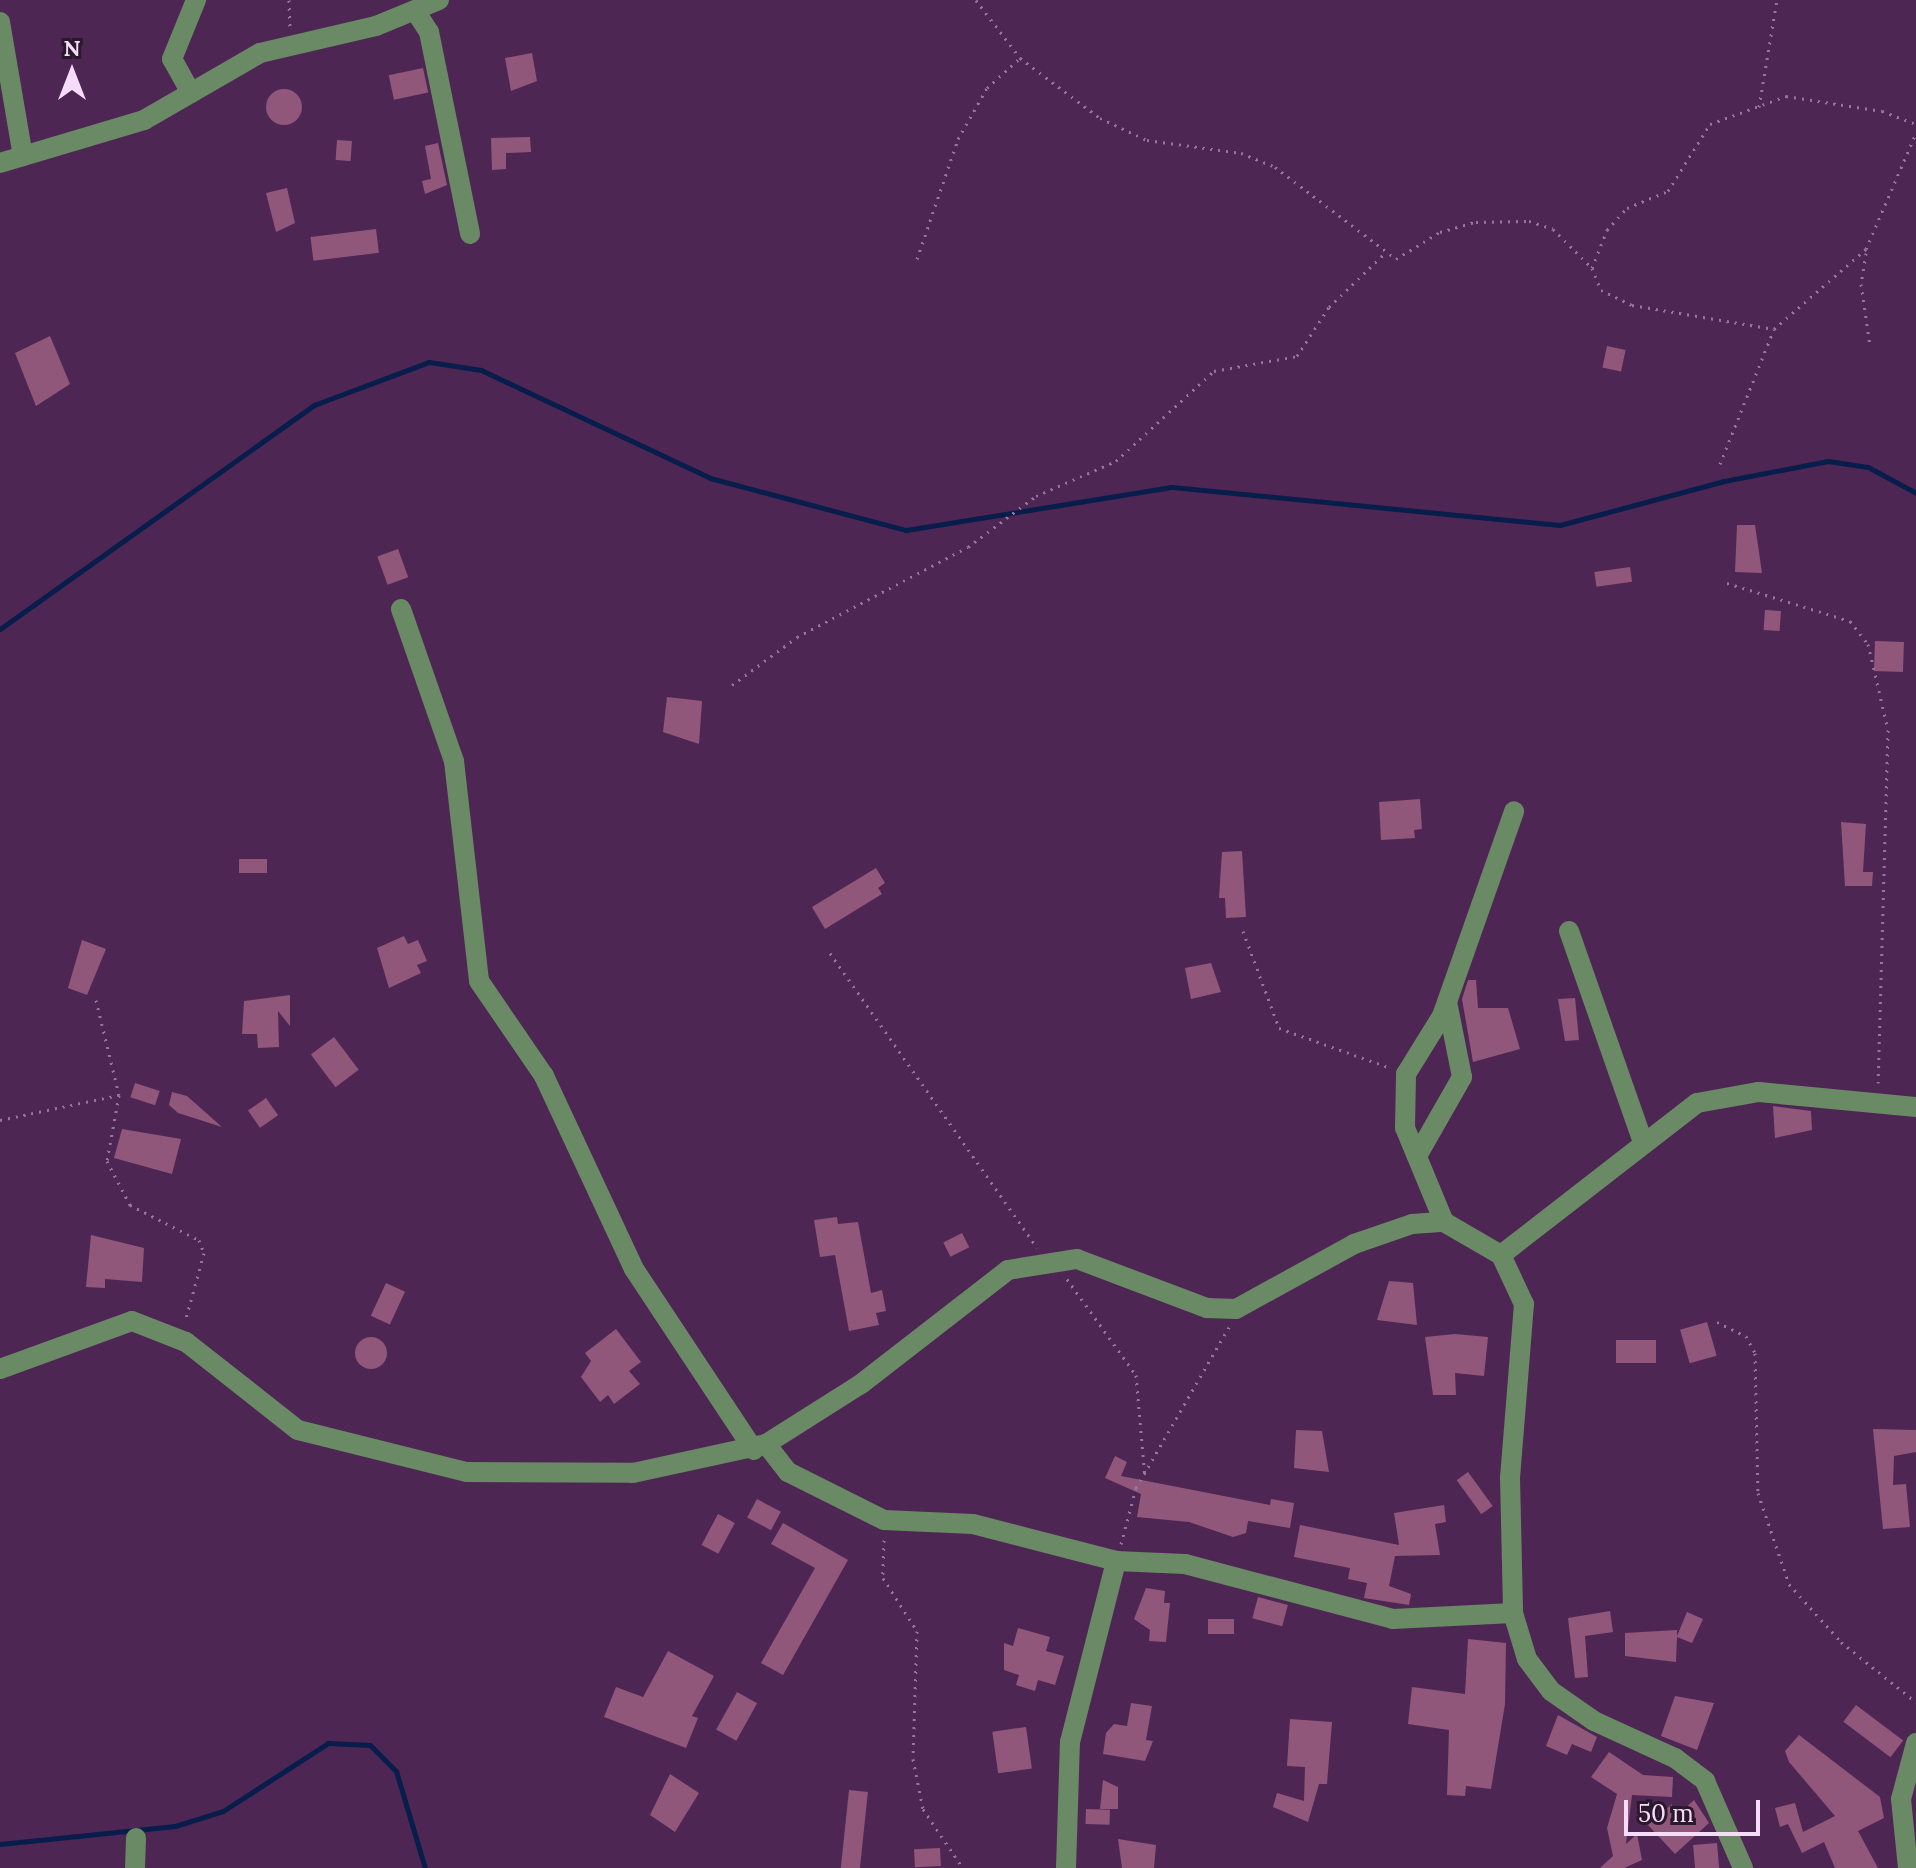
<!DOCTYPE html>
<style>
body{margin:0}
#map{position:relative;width:1916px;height:1868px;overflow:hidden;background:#4e2654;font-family:Lora,serif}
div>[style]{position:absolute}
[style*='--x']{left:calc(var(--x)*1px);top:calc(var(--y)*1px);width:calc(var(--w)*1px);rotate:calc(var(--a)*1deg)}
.stream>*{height:5px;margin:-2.5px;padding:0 2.5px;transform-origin:2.5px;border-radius:2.5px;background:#071d4b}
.building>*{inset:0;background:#90577b;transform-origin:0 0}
.round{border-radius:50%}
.path>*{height:3px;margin-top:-1.5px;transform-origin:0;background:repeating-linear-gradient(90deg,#97769c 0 2px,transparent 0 8px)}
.minor>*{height:20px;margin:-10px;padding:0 10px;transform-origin:10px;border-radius:10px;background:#698a65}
span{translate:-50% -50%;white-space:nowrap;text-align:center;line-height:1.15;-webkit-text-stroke:8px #2a182d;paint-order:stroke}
.north{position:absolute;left:32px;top:32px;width:80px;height:80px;-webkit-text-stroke:6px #2a182d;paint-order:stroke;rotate:0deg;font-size:22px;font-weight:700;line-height:32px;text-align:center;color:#f5ddf9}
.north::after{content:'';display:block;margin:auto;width:28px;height:36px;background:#f5ddf9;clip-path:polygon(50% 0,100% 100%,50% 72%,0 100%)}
.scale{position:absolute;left:1624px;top:1800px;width:136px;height:36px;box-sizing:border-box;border:4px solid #f5ddf9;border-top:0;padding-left:10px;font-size:24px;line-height:28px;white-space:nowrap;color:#f5ddf9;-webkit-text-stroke:6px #2a182d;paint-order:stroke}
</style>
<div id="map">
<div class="stream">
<div style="--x:0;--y:629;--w:386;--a:-35.5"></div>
<div style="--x:314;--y:405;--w:123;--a:-20.5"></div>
<div style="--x:429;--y:362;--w:53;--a:8.7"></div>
<div style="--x:481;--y:370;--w:253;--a:25.2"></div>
<div style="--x:710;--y:478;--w:203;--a:14.9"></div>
<div style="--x:906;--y:530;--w:269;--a:-9.2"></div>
<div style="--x:1172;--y:487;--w:390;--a:5.6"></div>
<div style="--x:1560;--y:525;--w:170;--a:-15"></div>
<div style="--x:1724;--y:481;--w:106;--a:-10.9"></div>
<div style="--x:1828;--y:461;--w:40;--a:8.5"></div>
<div style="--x:1868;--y:467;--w:55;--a:28.4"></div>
<div style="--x:0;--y:1844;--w:176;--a:-5.9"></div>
<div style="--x:175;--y:1826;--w:50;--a:-17.4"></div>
<div style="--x:223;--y:1811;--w:125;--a:-32.9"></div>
<div style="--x:328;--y:1743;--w:42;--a:2.7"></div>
<div style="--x:370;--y:1745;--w:37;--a:45"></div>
<div style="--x:396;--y:1771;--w:101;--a:73.4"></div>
</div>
<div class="building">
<div style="clip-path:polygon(532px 53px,537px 81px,511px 91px,505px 58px)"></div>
<div style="left:423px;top:68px;width:25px;height:35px;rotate:78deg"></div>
<div class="round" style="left:266px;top:89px;width:36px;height:36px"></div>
<div style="clip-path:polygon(530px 137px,531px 152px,506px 153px,506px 169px,492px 170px,491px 138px)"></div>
<div style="left:337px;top:140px;width:15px;height:20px;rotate:4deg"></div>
<div style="clip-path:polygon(438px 143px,447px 185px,425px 194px,422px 181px,431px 179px,425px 146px)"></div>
<div style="clip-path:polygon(287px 188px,295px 223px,276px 232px,266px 193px)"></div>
<div style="left:376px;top:229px;width:24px;height:66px;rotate:83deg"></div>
<div style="clip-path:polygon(50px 336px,70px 384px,36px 406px,15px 353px)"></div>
<div style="left:1607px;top:346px;width:19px;height:22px;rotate:12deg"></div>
<div style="clip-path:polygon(1737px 525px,1755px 525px,1762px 573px,1735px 572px)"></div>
<div style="left:398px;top:549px;width:30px;height:22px;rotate:70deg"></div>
<div style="left:1630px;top:567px;width:15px;height:36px;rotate:82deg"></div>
<div style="left:1765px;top:610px;width:16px;height:20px;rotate:4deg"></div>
<div style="left:1875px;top:641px;width:29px;height:30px;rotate:2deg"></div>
<div style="clip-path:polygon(667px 697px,702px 701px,699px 744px,663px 732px)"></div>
<div style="clip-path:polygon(1420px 799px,1422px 829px,1414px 830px,1415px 838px,1381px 840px,1379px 802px)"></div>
<div style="clip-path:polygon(1841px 822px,1866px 824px,1863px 872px,1873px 872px,1872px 886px,1845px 886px)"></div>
<div style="clip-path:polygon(1242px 851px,1246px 917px,1226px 918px,1225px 898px,1219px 898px,1222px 852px)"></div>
<div style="left:239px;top:859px;width:28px;height:14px"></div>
<div style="clip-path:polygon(876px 868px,885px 883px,878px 888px,882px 894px,825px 929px,812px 907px)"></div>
<div style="clip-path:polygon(404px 936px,408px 944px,418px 940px,427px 961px,417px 965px,421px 973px,389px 988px,377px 948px)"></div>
<div style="clip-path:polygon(82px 940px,106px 949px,87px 995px,68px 988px)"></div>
<div style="clip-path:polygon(1211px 963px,1221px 992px,1191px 999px,1185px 968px)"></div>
<div style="clip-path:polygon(1468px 980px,1476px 980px,1478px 1008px,1508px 1008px,1520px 1049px,1473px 1062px,1462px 999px)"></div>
<div style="clip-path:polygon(290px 995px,290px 1026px,278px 1011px,279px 1047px,258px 1048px,257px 1034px,242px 1034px,244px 1001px)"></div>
<div style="clip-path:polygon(1575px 998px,1579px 1040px,1565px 1041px,1558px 999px)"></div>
<div style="left:334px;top:1037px;width:41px;height:29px;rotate:53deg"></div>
<div style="left:135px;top:1083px;width:26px;height:15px;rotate:18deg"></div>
<div style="clip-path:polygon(172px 1092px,187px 1096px,222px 1127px,178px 1113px,169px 1105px)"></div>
<div style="left:266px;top:1098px;width:21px;height:22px;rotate:55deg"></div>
<div style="clip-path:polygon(1773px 1106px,1811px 1111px,1812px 1130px,1775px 1138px)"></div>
<div style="clip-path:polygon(122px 1129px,181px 1139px,172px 1174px,114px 1158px)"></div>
<div style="clip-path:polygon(837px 1217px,838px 1224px,858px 1222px,871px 1293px,882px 1290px,886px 1311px,876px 1313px,879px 1325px,849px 1331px,835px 1255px,820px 1257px,814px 1220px)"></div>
<div style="left:962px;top:1233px;width:16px;height:21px;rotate:63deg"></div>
<div style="clip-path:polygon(91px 1235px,144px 1248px,142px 1282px,105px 1279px,105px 1288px,86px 1287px)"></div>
<div style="clip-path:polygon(1389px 1281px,1413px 1283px,1417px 1325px,1377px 1320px)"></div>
<div style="left:386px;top:1283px;width:21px;height:36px;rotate:25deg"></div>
<div style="left:1707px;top:1322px;width:35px;height:28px;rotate:74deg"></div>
<div style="clip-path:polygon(616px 1329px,641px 1362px,629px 1371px,640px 1384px,614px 1404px,608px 1395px,600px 1402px,581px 1377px,591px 1361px,585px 1353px)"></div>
<div style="clip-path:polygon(1455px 1334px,1488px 1337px,1484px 1376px,1455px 1373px,1456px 1395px,1433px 1395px,1425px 1337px)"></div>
<div class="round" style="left:355px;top:1337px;width:32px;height:32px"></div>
<div style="left:1656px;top:1340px;width:23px;height:40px;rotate:90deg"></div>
<div style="clip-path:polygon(1873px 1429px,1916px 1430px,1916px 1452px,1894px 1456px,1893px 1485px,1906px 1484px,1910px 1527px,1883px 1529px)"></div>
<div style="clip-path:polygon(1296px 1430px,1322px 1431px,1329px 1472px,1294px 1468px)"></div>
<div style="clip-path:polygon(1115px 1456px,1127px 1462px,1121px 1476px,1270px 1505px,1271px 1499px,1294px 1503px,1290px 1528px,1248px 1521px,1246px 1533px,1233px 1537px,1189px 1522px,1137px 1517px,1141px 1494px,1105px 1478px)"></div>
<div style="left:1468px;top:1472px;width:42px;height:14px;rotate:54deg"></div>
<div style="left:757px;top:1499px;width:27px;height:21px;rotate:28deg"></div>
<div style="clip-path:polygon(1444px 1505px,1446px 1522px,1435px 1524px,1440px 1555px,1395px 1556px,1389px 1586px,1411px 1594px,1409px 1605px,1364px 1598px,1367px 1583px,1348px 1579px,1350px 1568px,1294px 1557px,1300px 1525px,1399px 1545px,1394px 1513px)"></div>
<div style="left:718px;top:1514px;width:19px;height:35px;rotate:28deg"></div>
<div style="clip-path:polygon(783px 1523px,848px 1560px,783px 1675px,761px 1663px,815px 1568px,771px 1544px)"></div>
<div style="clip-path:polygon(1146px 1588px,1165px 1591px,1164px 1603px,1170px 1603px,1166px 1642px,1149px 1641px,1150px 1630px,1134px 1619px)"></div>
<div style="left:1258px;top:1597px;width:31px;height:22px;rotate:15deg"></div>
<div style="clip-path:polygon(1610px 1611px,1613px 1632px,1585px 1636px,1588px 1677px,1575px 1678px,1568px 1618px)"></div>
<div style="clip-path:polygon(1687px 1612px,1703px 1619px,1692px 1643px,1677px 1637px,1676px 1662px,1625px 1656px,1625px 1633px,1677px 1630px,1677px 1636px)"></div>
<div style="left:1208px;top:1619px;width:26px;height:15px"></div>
<div style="clip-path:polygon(1018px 1628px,1050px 1637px,1046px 1651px,1064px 1656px,1055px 1685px,1038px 1680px,1035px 1691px,1016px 1685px,1019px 1675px,1004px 1670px,1004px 1643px,1013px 1646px)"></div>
<div style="clip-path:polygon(1468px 1639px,1506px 1643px,1505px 1704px,1491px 1789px,1466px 1786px,1465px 1796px,1447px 1795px,1449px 1730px,1408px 1724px,1410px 1705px,1412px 1687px,1465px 1694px)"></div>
<div style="clip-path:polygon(668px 1651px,714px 1676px,692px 1716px,698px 1718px,686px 1748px,604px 1717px,616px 1687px,643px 1697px)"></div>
<div style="left:737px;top:1692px;width:23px;height:43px;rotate:29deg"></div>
<div style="clip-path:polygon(1675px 1696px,1714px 1703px,1697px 1750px,1661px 1736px)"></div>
<div style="clip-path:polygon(1131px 1703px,1152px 1706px,1146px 1740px,1153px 1741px,1145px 1761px,1103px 1754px,1106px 1733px,1114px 1724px,1127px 1726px)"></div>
<div style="left:1856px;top:1705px;width:59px;height:21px;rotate:37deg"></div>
<div style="clip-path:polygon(1558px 1715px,1597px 1737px,1591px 1752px,1572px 1744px,1567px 1755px,1546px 1746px)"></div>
<div style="clip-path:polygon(1290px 1719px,1332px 1722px,1327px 1784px,1319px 1784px,1308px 1822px,1273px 1807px,1277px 1793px,1304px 1801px,1305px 1767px,1287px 1766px)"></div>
<div style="left:1026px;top:1727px;width:42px;height:34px;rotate:82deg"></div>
<div style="clip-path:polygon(1799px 1735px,1880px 1797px,1884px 1818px,1858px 1831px,1878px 1868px,1835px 1868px,1824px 1842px,1802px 1853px,1788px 1824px,1780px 1827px,1775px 1808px,1795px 1803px,1803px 1832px,1835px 1816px,1789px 1762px,1785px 1751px)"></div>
<div style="clip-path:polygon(1609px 1752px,1643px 1775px,1673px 1777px,1672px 1797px,1632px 1795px,1626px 1844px,1637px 1834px,1642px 1860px,1624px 1868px,1600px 1868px,1613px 1856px,1607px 1828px,1617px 1794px,1591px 1777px)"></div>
<div style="clip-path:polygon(670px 1774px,699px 1793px,675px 1832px,650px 1815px)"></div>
<div style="clip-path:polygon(1103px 1780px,1118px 1787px,1118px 1809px,1100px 1809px)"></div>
<div style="left:849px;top:1790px;width:19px;height:79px;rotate:6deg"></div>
<div style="clip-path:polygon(1694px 1800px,1709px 1823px,1675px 1854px,1648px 1825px,1672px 1804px,1671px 1821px)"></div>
<div style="left:1086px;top:1809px;width:24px;height:15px;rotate:2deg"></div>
<div style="clip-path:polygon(1118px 1839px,1156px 1845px,1154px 1868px,1122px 1868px)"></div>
<div style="left:1717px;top:1843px;width:25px;height:24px;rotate:85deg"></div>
<div style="left:940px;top:1848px;width:18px;height:26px;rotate:87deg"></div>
</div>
<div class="path">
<div style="--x:289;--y:0;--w:27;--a:88"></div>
<div style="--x:976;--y:0;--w:73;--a:52.8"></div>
<div style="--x:1020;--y:58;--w:100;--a:36.9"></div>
<div style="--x:1100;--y:118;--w:52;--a:25.1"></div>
<div style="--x:1147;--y:140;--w:95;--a:7.9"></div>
<div style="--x:1241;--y:153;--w:37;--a:22"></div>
<div style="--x:1275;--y:167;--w:152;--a:37.2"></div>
<div style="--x:1396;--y:259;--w:52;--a:-31.5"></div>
<div style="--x:1440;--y:232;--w:37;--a:-16"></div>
<div style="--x:1476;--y:222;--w:53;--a:-1.1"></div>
<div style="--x:1529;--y:221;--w:25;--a:18"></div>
<div style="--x:1553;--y:229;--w:55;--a:45"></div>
<div style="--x:1592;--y:268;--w:24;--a:68"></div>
<div style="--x:1601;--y:290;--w:34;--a:26"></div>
<div style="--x:1632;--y:305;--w:144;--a:9.6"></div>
<div style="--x:1759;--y:107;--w:109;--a:-80.5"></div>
<div style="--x:1866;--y:253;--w:31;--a:99"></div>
<div style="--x:1861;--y:284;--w:63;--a:81.7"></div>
<div style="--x:917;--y:259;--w:127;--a:-71.1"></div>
<div style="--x:958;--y:139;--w:59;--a:-60.4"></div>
<div style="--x:987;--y:88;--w:45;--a:-42.3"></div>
<div style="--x:1592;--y:268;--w:41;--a:-68.5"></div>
<div style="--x:1607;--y:230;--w:30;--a:-48"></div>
<div style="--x:1627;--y:208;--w:44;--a:-22.5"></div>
<div style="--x:1668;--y:191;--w:79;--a:-57.9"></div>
<div style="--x:1710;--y:124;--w:81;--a:-20.2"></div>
<div style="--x:1786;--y:96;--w:97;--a:8.9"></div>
<div style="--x:1882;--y:111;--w:36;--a:21"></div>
<div style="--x:1720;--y:464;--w:145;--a:-68.2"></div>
<div style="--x:1774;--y:329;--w:122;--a:-41"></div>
<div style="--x:1866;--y:249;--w:126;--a:-66.7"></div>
<div style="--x:1727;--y:583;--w:129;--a:17.2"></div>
<div style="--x:1850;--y:621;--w:29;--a:52"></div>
<div style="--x:1868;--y:644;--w:88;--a:76.9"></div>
<div style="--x:1888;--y:730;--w:353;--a:91.6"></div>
<div style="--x:732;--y:685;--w:81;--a:-36.4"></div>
<div style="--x:797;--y:637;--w:193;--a:-27.8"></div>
<div style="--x:968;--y:547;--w:85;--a:-36.9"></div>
<div style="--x:1036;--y:496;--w:87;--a:-23.6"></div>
<div style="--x:1116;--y:461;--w:133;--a:-42.6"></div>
<div style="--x:1214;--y:371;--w:84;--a:-10.2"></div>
<div style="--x:1297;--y:356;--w:59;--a:-56.9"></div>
<div style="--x:1329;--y:307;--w:78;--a:-44"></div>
<div style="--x:1243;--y:931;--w:103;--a:69.6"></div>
<div style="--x:1279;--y:1028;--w:116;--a:19.7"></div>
<div style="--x:830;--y:953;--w:360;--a:54.9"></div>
<div style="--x:96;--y:1000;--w:98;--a:76.4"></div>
<div style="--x:119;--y:1095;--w:67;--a:100.3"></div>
<div style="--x:107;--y:1161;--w:50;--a:62.4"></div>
<div style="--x:130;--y:1205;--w:77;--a:26.9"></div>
<div style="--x:199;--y:1240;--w:14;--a:69"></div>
<div style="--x:204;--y:1253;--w:72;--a:105.4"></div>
<div style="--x:0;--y:1120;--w:122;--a:-11.9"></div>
<div style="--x:1067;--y:1279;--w:118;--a:54.3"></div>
<div style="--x:1136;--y:1375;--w:102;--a:85"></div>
<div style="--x:1717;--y:1322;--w:32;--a:26"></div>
<div style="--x:1746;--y:1336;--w:19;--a:62"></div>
<div style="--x:1755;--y:1353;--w:140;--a:88.8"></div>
<div style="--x:1758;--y:1493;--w:96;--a:71.2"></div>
<div style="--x:1789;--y:1584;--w:78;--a:48.1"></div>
<div style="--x:1841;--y:1642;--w:96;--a:38.7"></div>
<div style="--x:884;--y:1540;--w:38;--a:92"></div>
<div style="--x:883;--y:1578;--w:63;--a:57.3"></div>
<div style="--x:917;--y:1631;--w:128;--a:91.8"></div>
<div style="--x:913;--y:1759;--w:51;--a:78.7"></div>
<div style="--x:923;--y:1809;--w:71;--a:55.9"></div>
<div style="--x:1121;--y:1544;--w:58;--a:-75"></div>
<div style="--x:1136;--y:1488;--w:186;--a:-60"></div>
</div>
<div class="minor">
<div style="--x:416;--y:12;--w:24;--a:57"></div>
<div style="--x:429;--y:32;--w:206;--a:78.5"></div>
<div style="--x:0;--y:22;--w:136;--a:80.3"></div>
<div style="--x:191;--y:93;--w:39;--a:-119"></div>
<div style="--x:172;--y:59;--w:64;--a:-67.9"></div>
<div style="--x:0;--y:163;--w:150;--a:-16.6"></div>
<div style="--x:144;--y:120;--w:134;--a:-30"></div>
<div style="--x:260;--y:53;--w:119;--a:-13.1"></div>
<div style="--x:376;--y:26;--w:68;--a:-22.4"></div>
<div style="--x:401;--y:609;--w:161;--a:70.8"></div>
<div style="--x:454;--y:761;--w:221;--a:83.5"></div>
<div style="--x:479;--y:981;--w:115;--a:55.6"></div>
<div style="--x:544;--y:1076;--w:213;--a:65"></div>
<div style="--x:634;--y:1269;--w:217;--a:56.5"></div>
<div style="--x:1569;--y:931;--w:224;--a:70.7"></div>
<div style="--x:1417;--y:1156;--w:91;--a:-60.3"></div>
<div style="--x:1462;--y:1077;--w:76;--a:-101.3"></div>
<div style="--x:1444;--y:1222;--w:102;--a:-112.5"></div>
<div style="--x:1405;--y:1128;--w:54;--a:-88.9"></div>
<div style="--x:1406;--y:1074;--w:68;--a:-58.2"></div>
<div style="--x:1442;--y:1016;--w:217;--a:-70.6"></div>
<div style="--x:1501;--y:1255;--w:248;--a:-37.8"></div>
<div style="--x:1697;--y:1103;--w:63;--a:-10.1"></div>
<div style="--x:1759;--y:1092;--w:158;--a:5.5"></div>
<div style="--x:0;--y:1369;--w:140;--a:-20"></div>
<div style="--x:132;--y:1321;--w:58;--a:21.3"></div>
<div style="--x:186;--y:1342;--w:142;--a:38.2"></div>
<div style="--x:298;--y:1430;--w:174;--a:14"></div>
<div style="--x:467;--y:1472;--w:166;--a:0.3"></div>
<div style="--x:633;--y:1473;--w:136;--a:-12.3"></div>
<div style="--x:766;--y:1444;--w:112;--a:-32.3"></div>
<div style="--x:861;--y:1384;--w:186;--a:-37.8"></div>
<div style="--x:1008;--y:1270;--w:70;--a:-9.1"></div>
<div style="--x:1077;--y:1259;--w:139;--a:20.7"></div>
<div style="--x:1207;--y:1308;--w:29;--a:2"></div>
<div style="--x:1236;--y:1309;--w:135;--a:-28.8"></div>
<div style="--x:1354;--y:1244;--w:61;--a:-19"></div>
<div style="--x:1412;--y:1224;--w:32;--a:-4"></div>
<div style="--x:1444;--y:1222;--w:66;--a:30.1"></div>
<div style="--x:1501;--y:1255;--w:54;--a:64.9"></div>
<div style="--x:1524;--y:1304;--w:174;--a:94.6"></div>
<div style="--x:1510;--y:1477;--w:136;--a:88.7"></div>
<div style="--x:1513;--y:1613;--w:48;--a:73.1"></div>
<div style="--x:1527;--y:1659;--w:40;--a:53"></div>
<div style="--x:1551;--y:1691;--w:52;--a:34.9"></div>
<div style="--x:1594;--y:1721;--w:89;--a:24.6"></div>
<div style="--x:1675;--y:1758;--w:38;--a:37"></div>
<div style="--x:1705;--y:1781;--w:95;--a:66.4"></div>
<div style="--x:766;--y:1444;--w:36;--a:52"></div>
<div style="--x:788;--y:1472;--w:107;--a:26.6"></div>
<div style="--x:884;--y:1520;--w:89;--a:2.6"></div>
<div style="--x:973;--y:1524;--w:148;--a:14.5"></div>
<div style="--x:1116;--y:1561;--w:69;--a:2.5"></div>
<div style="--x:1185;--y:1564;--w:215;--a:14.8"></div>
<div style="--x:1393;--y:1619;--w:120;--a:-2.9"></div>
<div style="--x:135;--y:1868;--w:30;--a:-88"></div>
<div style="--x:1066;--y:1868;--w:126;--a:-88.2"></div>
<div style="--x:1070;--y:1742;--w:187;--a:-75.7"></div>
<div style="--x:1908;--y:1868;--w:69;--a:-95.8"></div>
<div style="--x:1901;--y:1799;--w:58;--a:-75"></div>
</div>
<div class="north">N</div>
<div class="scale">50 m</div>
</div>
